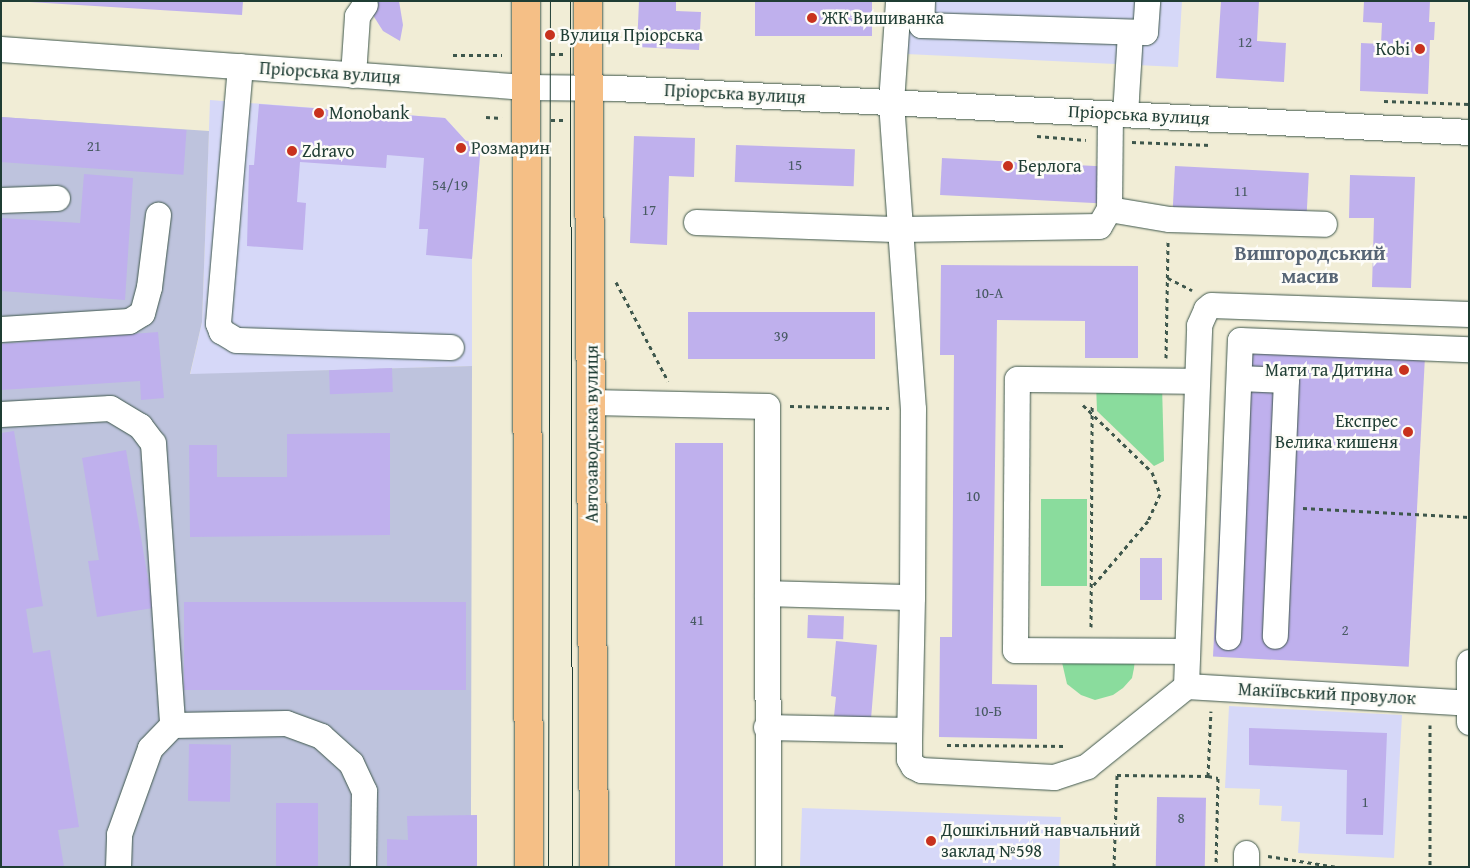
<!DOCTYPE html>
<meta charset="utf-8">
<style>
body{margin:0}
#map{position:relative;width:1470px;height:868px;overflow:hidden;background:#f1edd6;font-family:"Gentium Book Plus",serif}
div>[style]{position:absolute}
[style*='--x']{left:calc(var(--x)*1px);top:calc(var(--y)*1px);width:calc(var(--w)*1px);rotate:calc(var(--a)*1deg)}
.built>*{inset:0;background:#d6d8f8;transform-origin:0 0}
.industrial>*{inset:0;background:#bec3dd}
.green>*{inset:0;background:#8adc9d;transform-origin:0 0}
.building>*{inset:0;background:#bfb0ed;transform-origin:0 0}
.path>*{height:3px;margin-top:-1.5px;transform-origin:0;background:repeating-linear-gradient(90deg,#3e574c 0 4px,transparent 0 8px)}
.roads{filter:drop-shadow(0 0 1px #3e574c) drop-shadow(0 0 1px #3e574c)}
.minor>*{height:25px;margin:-12.5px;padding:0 12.5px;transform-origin:12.5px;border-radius:12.5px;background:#fff}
.major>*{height:28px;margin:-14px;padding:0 14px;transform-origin:14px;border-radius:14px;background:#f5bf86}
.tram>*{height:1px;margin:-0.5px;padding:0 0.5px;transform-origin:0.5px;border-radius:0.5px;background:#1f3d34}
.dots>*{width:14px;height:14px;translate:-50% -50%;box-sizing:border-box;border:2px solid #fdfcf7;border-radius:50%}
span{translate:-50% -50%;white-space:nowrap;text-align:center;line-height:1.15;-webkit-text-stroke:5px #fdfcf7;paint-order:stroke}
.number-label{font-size:15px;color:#475a62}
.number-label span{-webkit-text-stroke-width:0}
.poi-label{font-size:18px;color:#1f3d34}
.left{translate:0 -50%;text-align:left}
.right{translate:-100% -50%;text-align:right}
.street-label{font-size:18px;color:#1f3d34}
.quarter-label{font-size:20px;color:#576575;font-weight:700}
.frame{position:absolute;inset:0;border:2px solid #1f3d34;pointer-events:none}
</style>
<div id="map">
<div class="built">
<div style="clip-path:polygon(909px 1px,1182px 1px,1178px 67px,906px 54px)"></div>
<div style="clip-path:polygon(210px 100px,445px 118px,466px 141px,481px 142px,472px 259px,472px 366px,190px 375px,202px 322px)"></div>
<div style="clip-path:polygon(1229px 706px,1402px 715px,1394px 858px,1298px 853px,1300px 822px,1281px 821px,1282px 806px,1259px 805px,1260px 789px,1225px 788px)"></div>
<div style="left:802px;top:808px;width:259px;height:59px;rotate:2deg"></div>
</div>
<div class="industrial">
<div style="clip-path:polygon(1px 117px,209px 131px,202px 322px,190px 374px,472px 366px,471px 815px,477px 867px,1px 867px)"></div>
</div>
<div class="green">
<div style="clip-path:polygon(1096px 384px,1162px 385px,1164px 461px,1154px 466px,1097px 411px)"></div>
<div style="left:1041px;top:499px;width:46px;height:87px"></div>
<div style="clip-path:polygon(1061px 658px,1135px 658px,1134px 668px,1132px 678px,1123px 688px,1113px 695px,1095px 700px,1081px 695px,1067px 684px)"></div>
</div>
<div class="building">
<div style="clip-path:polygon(13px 1px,243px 1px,242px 15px)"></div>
<div style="clip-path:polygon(364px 1px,399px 1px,403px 25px,400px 41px,383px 31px)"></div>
<div style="clip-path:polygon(639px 1px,676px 1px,676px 11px,701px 12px,699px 50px,637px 47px)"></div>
<div style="left:755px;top:1px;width:117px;height:35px"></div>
<div style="clip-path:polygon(1221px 1px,1259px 1px,1257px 41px,1286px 43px,1284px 82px,1216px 78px)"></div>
<div style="clip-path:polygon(1364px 1px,1430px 1px,1429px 22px,1435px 22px,1434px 40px,1430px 40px,1428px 94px,1360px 91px,1361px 43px,1381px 44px,1382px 23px,1363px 22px)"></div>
<div style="clip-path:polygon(259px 104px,445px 118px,466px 141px,481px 142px,472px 259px,426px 255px,428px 229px,419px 229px,424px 158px,387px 155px,386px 168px,300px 162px,297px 202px,306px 203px,303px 250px,247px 246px,249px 165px,254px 165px)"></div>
<div style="left:1px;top:117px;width:186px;height:45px;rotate:4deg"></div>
<div style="clip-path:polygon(634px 136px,695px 138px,694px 177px,669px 176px,667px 245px,630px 243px)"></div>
<div style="left:736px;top:145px;width:119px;height:37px;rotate:2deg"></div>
<div style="left:942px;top:158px;width:163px;height:37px;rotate:3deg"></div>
<div style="left:1175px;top:166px;width:134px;height:42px;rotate:3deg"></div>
<div style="clip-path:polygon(84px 174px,133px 178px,125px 300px,1px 291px,1px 218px,80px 223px)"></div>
<div style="clip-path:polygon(1350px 175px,1415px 177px,1411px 288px,1372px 287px,1374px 218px,1349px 218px)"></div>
<div style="clip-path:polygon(941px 265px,1138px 266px,1138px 358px,1085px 358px,1085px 321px,997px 320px,992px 684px,1037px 685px,1037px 739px,939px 737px,940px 637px,952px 637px,954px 355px,940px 355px)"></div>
<div style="left:688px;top:312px;width:187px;height:47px"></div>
<div style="clip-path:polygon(158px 332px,164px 398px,141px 400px,140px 381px,1px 390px,1px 344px)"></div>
<div style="left:1230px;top:332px;width:196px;height:325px;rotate:3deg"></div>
<div style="left:392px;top:368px;width:24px;height:63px;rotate:88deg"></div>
<div style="clip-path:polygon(14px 431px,43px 606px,26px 609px,33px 653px,50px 650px,79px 827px,58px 830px,64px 867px,1px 867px,1px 433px)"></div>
<div style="clip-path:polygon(390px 433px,390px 535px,190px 537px,189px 445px,217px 445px,217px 477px,287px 477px,287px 434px)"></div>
<div style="left:675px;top:443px;width:48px;height:424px"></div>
<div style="clip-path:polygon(126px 450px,153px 608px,97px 617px,88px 561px,99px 560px,82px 458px)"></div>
<div style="left:1140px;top:558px;width:22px;height:42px"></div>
<div style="left:184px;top:602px;width:282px;height:88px"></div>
<div style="left:808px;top:615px;width:36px;height:23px;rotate:2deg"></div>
<div style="clip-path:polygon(836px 641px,877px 645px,871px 719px,834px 716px,836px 697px,831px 696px)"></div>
<div style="clip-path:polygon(1249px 728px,1387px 733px,1383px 835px,1346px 834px,1347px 770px,1249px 765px)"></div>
<div style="left:189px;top:744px;width:42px;height:57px;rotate:1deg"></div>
<div style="left:1157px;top:797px;width:49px;height:70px;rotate:1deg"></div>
<div style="left:318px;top:803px;width:64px;height:42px;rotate:90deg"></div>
<div style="clip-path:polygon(477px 815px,477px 867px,387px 867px,387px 839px,408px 840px,407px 816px)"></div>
</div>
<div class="path">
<div style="--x:551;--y:54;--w:13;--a:0"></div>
<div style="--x:453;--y:55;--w:49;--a:0"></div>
<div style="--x:1384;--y:101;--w:85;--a:2"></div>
<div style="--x:486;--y:117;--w:16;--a:4"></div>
<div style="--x:551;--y:120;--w:14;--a:0"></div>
<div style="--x:1037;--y:136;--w:49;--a:4.7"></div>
<div style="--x:1132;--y:142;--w:79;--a:2.2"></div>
<div style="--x:1168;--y:278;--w:27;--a:27"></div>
<div style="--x:616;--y:282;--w:112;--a:62.3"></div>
<div style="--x:1166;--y:358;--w:116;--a:-89"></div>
<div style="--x:1083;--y:405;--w:96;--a:44.2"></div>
<div style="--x:1152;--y:472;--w:23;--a:70"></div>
<div style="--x:1160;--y:494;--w:30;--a:114"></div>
<div style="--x:1148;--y:521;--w:88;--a:130.4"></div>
<div style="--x:790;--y:406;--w:99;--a:1.2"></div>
<div style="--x:1303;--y:508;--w:166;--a:3.1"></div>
<div style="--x:1091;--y:627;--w:223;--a:-89.7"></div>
<div style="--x:1430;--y:725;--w:142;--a:90"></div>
<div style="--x:947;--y:745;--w:119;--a:0.5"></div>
<div style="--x:1208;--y:776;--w:10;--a:11"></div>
<div style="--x:1218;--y:778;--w:89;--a:91.3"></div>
<div style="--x:1268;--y:856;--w:70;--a:9.1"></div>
<div style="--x:1114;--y:867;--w:92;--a:-88.1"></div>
<div style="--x:1117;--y:775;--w:91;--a:0.6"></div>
<div style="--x:1208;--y:776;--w:65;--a:-87.4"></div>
</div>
<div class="roads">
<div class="minor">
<div style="--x:922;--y:1;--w:24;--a:92"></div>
<div style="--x:921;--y:25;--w:224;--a:1.8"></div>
<div style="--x:1145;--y:32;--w:31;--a:-86"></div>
<div style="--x:1;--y:49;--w:526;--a:4.14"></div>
<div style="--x:526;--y:87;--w:90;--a:0.6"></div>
<div style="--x:616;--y:88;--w:854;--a:2.95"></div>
<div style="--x:240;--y:66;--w:258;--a:94.9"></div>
<div style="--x:218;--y:323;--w:9;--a:69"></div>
<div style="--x:221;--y:331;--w:17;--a:31"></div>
<div style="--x:236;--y:340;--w:215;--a:1.9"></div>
<div style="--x:353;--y:75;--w:59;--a:-86.1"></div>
<div style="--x:357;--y:16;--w:14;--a:-56"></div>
<div style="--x:1125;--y:114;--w:82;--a:-86.5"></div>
<div style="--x:1;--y:200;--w:56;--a:-2"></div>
<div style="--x:1109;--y:209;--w:61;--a:9.5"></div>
<div style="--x:1169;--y:219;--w:155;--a:1.8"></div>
<div style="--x:696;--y:222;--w:205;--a:2"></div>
<div style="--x:901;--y:229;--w:198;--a:-0.9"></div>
<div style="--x:1099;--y:226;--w:20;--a:-60"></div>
<div style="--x:1109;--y:209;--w:95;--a:-89.4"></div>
<div style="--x:1;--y:329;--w:128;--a:-3.6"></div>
<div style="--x:129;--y:321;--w:15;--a:-32"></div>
<div style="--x:142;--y:313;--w:27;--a:-75"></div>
<div style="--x:149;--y:287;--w:73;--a:-82.9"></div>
<div style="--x:1239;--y:378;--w:47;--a:2.4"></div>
<div style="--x:1286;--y:380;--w:256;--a:92.5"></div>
<div style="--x:593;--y:402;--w:174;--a:1.3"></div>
<div style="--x:767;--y:406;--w:461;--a:89.9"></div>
<div style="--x:1;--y:414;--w:109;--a:-3.2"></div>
<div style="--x:110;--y:408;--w:35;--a:31"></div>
<div style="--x:140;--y:426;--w:21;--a:53"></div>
<div style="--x:153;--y:443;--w:283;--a:86.1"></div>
<div style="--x:767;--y:593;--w:145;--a:1.6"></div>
<div style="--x:912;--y:597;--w:188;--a:-89.7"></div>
<div style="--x:913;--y:409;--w:308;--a:-94.1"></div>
<div style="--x:891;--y:102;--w:101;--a:-86"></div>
<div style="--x:912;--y:597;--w:147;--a:91.2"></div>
<div style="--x:909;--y:744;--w:15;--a:90"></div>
<div style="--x:909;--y:759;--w:8;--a:60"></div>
<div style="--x:913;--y:766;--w:9;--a:27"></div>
<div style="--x:921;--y:770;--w:133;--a:3"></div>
<div style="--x:1054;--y:777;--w:35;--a:-18"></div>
<div style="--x:1087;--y:766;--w:127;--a:-38.9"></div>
<div style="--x:1186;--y:686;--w:361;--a:-87.9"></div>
<div style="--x:1199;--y:325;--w:17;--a:-66"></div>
<div style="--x:1206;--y:309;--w:6;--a:-39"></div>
<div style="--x:1211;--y:305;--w:258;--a:2"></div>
<div style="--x:1228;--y:637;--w:297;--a:-87.7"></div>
<div style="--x:1240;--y:340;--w:229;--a:2.3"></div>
<div style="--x:1187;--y:651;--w:172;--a:-179.7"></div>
<div style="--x:1015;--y:650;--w:271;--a:-89.6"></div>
<div style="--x:1017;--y:379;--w:180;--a:0.6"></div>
<div style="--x:1469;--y:662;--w:60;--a:90"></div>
<div style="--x:1186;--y:686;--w:283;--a:3.4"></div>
<div style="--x:766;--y:727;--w:143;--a:1.2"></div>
<div style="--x:118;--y:867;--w:33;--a:-88"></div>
<div style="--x:119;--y:834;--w:91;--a:-70.2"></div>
<div style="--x:150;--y:748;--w:32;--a:-46"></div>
<div style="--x:172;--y:725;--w:114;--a:-1"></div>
<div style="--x:286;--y:723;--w:37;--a:20"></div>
<div style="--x:321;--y:736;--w:40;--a:42"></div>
<div style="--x:351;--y:763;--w:31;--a:65"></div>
<div style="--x:364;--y:791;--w:76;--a:90.8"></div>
<div style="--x:1246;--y:867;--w:14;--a:-90"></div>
</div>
<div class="major">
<div style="--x:526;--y:1;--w:866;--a:89.8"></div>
<div style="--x:588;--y:1;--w:866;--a:89.6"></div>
</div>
</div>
<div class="tram">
<div style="--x:570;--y:1;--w:866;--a:89.87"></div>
<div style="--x:548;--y:867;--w:866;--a:-89.87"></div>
</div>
<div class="dots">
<div style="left:812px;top:18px;background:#c8321e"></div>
<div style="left:550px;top:35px;background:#c8321e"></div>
<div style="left:1420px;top:49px;background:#c8321e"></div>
<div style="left:319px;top:113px;background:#c8321e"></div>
<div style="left:461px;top:148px;background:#c8321e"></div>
<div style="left:292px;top:151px;background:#c8321e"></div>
<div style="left:1008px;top:166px;background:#c8321e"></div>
<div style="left:1404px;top:370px;background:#c8321e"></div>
<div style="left:1408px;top:432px;background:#c8321e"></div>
<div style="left:931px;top:841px;background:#c8321e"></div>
</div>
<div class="number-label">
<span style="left:1245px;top:42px">12</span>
<span style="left:94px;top:146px">21</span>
<span style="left:795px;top:165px">15</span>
<span style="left:450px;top:185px">54/19</span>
<span style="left:1241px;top:191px">11</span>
<span style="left:649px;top:210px">17</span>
<span style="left:989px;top:293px">10-А</span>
<span style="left:781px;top:336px">39</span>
<span style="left:973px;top:496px">10</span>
<span style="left:697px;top:620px">41</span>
<span style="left:1345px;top:630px">2</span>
<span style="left:988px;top:711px">10-Б</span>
<span style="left:1365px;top:802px">1</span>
<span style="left:1181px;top:818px">8</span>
</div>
<div class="poi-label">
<span class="left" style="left:822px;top:18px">ЖК Вишиванка</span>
<span class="left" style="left:560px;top:35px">Вулиця Пріорська</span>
<span class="right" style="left:1410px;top:49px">Кobi</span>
<span class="left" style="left:329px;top:113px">Monobank</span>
<span class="left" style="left:471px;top:148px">Розмарин</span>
<span class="left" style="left:302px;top:151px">Zdravo</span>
<span class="left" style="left:1018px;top:166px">Берлога</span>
<span class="right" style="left:1393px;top:370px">Мати та Дитина</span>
<span class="right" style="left:1398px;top:432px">Експрес<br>Велика кишеня</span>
<span class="left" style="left:941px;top:841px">Дошкільний навчальний<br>заклад №598</span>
</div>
<div class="street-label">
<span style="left:330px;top:73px;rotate:4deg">Пріорська вулиця</span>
<span style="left:735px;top:94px;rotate:3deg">Пріорська вулиця</span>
<span style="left:1139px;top:115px;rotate:3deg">Пріорська вулиця</span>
<span style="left:592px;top:434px;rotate:-90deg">Автозаводська вулиця</span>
<span style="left:1327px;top:694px;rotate:3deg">Макіївський провулок</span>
</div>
<div class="quarter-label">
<span style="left:1310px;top:264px">Вишгородський<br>масив</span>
</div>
<div class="frame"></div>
</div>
